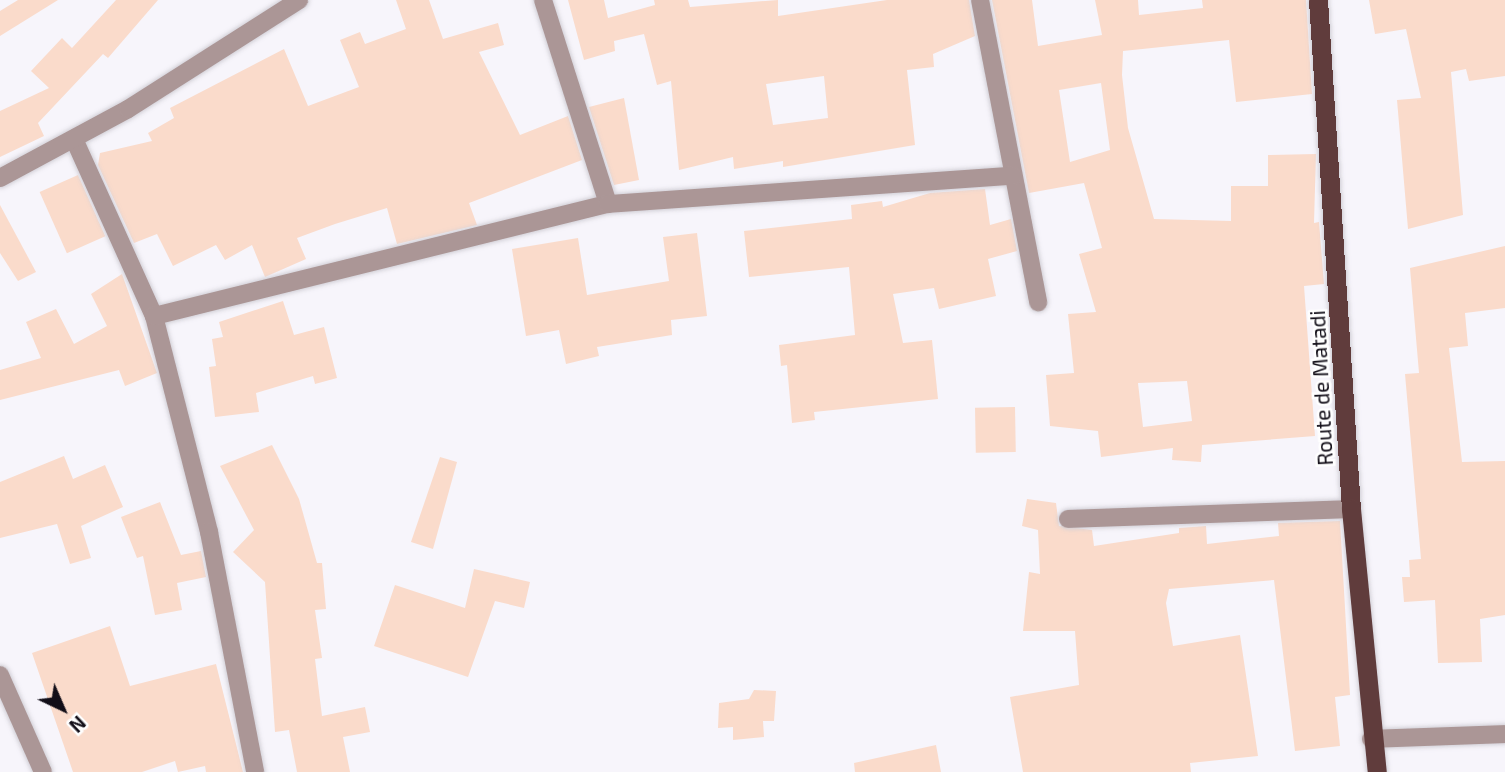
<!DOCTYPE html>
<style>
body{margin:0}
#map{position:relative;width:1505px;height:772px;overflow:hidden;background:#f7f5fb;font-family:"Exo 2",sans-serif}
div>[style]{position:absolute}
[style*='--x']{left:calc(var(--x)*1px);top:calc(var(--y)*1px);width:calc(var(--w)*1px);rotate:calc(var(--a)*1deg)}
.building>*{inset:0;background:#fadbcb;transform-origin:0 0}
.roads{filter:drop-shadow(0 0 2px #d2d0d7) drop-shadow(0 0 2px #d2d0d7)}
.minor>*{height:18px;margin:-9px;padding:0 9px;transform-origin:9px;border-radius:9px;background:#ab9696}
.trunk>*{height:19px;margin:-9.5px;padding:0 9.5px;transform-origin:9.5px;border-radius:9.5px;background:#603c3c}
span{translate:-50% -50%;white-space:nowrap;text-align:center;line-height:1.15;-webkit-text-stroke:5px #fff;paint-order:stroke}
.street-label{font-size:21px;color:#120e18}
.north{position:absolute;left:28px;top:674px;width:70px;height:70px;-webkit-text-stroke:5px #fff;paint-order:stroke;rotate:136deg;font-size:19px;font-weight:700;line-height:28px;text-align:center;color:#120e18}
.north::after{content:'';display:block;margin:auto;width:24px;height:32px;background:#120e18;clip-path:polygon(50% 0,100% 100%,50% 72%,0 100%)}
</style>
<div id="map">
<div class="building">
<div style="clip-path:polygon(18px 0,58px 0,0 36px,0 11px)"></div>
<div style="clip-path:polygon(116px 0,158px 0,108px 58px,103px 54px,38px 123px,44px 136px,0 157px,0 111px,49px 88px,31px 71px,62px 38px,72px 48px)"></div>
<div style="clip-path:polygon(396px 0,429px 0,443px 39px,498px 23px,504px 45px,479px 52px,520px 135px,568px 116px,582px 160px,469px 203px,477px 225px,397px 244px,387px 208px,335px 224px,297px 238px,306px 259px,265px 277px,252px 245px,225px 260px,216px 245px,173px 266px,157px 234px,134px 243px,98px 165px,100px 153px,152px 141px,148px 133px,174px 118px,170px 108px,284px 49px,308px 106px,359px 87px,340px 40px,360px 32px,365px 44px,406px 29px)"></div>
<div style="clip-path:polygon(evenodd,568px 0,604px 0,608px 18px,655px 5px,654px 0,688px 0,690px 7px,778px 0,778px 16px,887px 0,969px 0,975px 36px,933px 54px,934px 67px,907px 70px,915px 145px,783px 167px,783px 161px,734px 169px,733px 157px,679px 170px,671px 81px,657px 85px,644px 34px,614px 41px,615px 51px,584px 60px,568px 0,824px 76px,828px 118px,773px 125px,766px 84px,824px 76px)"></div>
<div style="clip-path:polygon(evenodd,992px 0,1032px 0,1038px 46px,1102px 35px,1095px 0,1138px 0,1139px 15px,1203px 8px,1202px 0,1306px 0,1312px 94px,1236px 102px,1229px 40px,1123px 51px,1122px 75px,1128px 128px,1154px 219px,1231px 221px,1231px 186px,1268px 186px,1268px 155px,1316px 154px,1314px 223px,1319px 222px,1324px 284px,1304px 286px,1315px 436px,1202px 445px,1201px 462px,1172px 460px,1173px 448px,1101px 457px,1098px 431px,1050px 426px,1046px 375px,1074px 373px,1068px 314px,1096px 312px,1079px 254px,1102px 248px,1084px 183px,1029px 193px,992px 0,1101px 83px,1110px 150px,1070px 162px,1059px 90px,1101px 83px,992px 0,1187px 381px,1192px 421px,1143px 427px,1138px 383px,1187px 381px)"></div>
<div style="clip-path:polygon(1369px 0,1505px 0,1505px 76px,1469px 81px,1466px 69px,1451px 72px,1463px 215px,1408px 229px,1397px 100px,1421px 98px,1406px 29px,1375px 34px)"></div>
<div style="clip-path:polygon(624px 98px,639px 180px,614px 185px,589px 107px)"></div>
<div style="left:78px;top:175px;width:67px;height:42px;rotate:66deg"></div>
<div style="clip-path:polygon(985px 189px,990px 225px,1011px 219px,1017px 251px,988px 259px,996px 296px,939px 309px,934px 288px,893px 294px,903px 343px,932px 340px,938px 399px,814px 412px,815px 420px,792px 423px,787px 365px,781px 366px,779px 345px,855px 335px,849px 267px,749px 277px,744px 231px,852px 219px,851px 205px,882px 201px,883px 207px,930px 193px)"></div>
<div style="clip-path:polygon(0 205px,36px 272px,18px 281px,0 253px)"></div>
<div style="clip-path:polygon(697px 233px,707px 316px,671px 320px,672px 335px,597px 347px,599px 356px,566px 364px,559px 330px,526px 336px,512px 249px,578px 238px,587px 295px,669px 281px,663px 237px)"></div>
<div style="clip-path:polygon(1505px 246px,1505px 308px,1465px 313px,1468px 346px,1449px 348px,1462px 462px,1505px 461px,1505px 615px,1480px 619px,1482px 662px,1438px 663px,1435px 600px,1404px 602px,1402px 577px,1410px 577px,1409px 560px,1421px 559px,1405px 374px,1419px 373px,1410px 268px)"></div>
<div style="clip-path:polygon(122px 274px,157px 373px,125px 386px,119px 370px,0 400px,0 370px,41px 358px,26px 322px,56px 309px,74px 344px,107px 326px,91px 294px)"></div>
<div style="clip-path:polygon(283px 301px,294px 335px,324px 327px,337px 378px,315px 384px,313px 376px,256px 393px,259px 412px,215px 417px,209px 367px,216px 366px,212px 339px,223px 337px,219px 322px)"></div>
<div style="left:1015px;top:407px;width:45px;height:40px;rotate:89deg"></div>
<div style="clip-path:polygon(272px 445px,299px 499px,317px 563px,322px 563px,326px 609px,315px 610px,322px 658px,315px 659px,322px 716px,365px 707px,370px 732px,343px 737px,350px 772px,297px 772px,289px 730px,275px 732px,265px 582px,233px 552px,254px 530px,220px 466px)"></div>
<div style="clip-path:polygon(64px 456px,73px 479px,105px 465px,123px 507px,81px 526px,91px 558px,70px 564px,57px 524px,0 538px,0 482px)"></div>
<div style="clip-path:polygon(440px 457px,457px 462px,433px 549px,411px 542px)"></div>
<div style="clip-path:polygon(1027px 499px,1056px 503px,1059px 526px,1092px 530px,1094px 546px,1179px 533px,1179px 528px,1206px 526px,1207px 544px,1279px 536px,1278px 523px,1340px 521px,1350px 695px,1335px 697px,1340px 746px,1295px 751px,1274px 580px,1169px 589px,1166px 603px,1173px 646px,1240px 635px,1258px 756px,1190px 763px,1191px 772px,1023px 772px,1010px 697px,1079px 685px,1075px 631px,1023px 631px,1029px 572px,1040px 574px,1038px 530px,1022px 526px)"></div>
<div style="clip-path:polygon(160px 502px,181px 555px,201px 551px,206px 577px,177px 583px,182px 610px,155px 615px,143px 556px,137px 558px,121px 517px)"></div>
<div style="clip-path:polygon(474px 569px,530px 582px,524px 608px,495px 601px,468px 677px,374px 646px,395px 585px,465px 608px)"></div>
<div style="clip-path:polygon(110px 626px,130px 686px,216px 664px,243px 772px,206px 772px,205px 766px,178px 772px,175px 761px,142px 772px,73px 772px,32px 653px)"></div>
<div style="clip-path:polygon(754px 690px,776px 691px,774px 721px,763px 721px,764px 737px,733px 740px,733px 727px,718px 728px,719px 703px,749px 699px)"></div>
<div style="clip-path:polygon(936px 745px,941px 772px,855px 772px,854px 763px)"></div>
</div>
<div class="roads">
<div class="minor">
<div style="--x:543;--y:0;--w:214;--a:72.3"></div>
<div style="--x:980;--y:0;--w:308;--a:79.1"></div>
<div style="--x:74;--y:139;--w:194;--a:65.7"></div>
<div style="--x:154;--y:316;--w:223;--a:75.7"></div>
<div style="--x:209;--y:532;--w:244;--a:79.1"></div>
<div style="--x:0;--y:178;--w:145;--a:-28.3"></div>
<div style="--x:128;--y:109;--w:203;--a:-32.5"></div>
<div style="--x:154;--y:316;--w:468;--a:-13.9"></div>
<div style="--x:608;--y:204;--w:406;--a:-4"></div>
<div style="--x:1068;--y:519;--w:283;--a:-2"></div>
<div style="--x:0;--y:675;--w:106;--a:66.1"></div>
<div style="--x:1371;--y:739;--w:134;--a:-2.1"></div>
</div>
<div class="trunk">
<div style="--x:1318;--y:0;--w:510;--a:86.29"></div>
<div style="--x:1351;--y:509;--w:264;--a:84.4"></div>
</div>
</div>
<div class="street-label">
<span style="left:1321px;top:388px;rotate:-93deg">Route de Matadi</span>
</div>
<div class="north">N</div>
</div>
